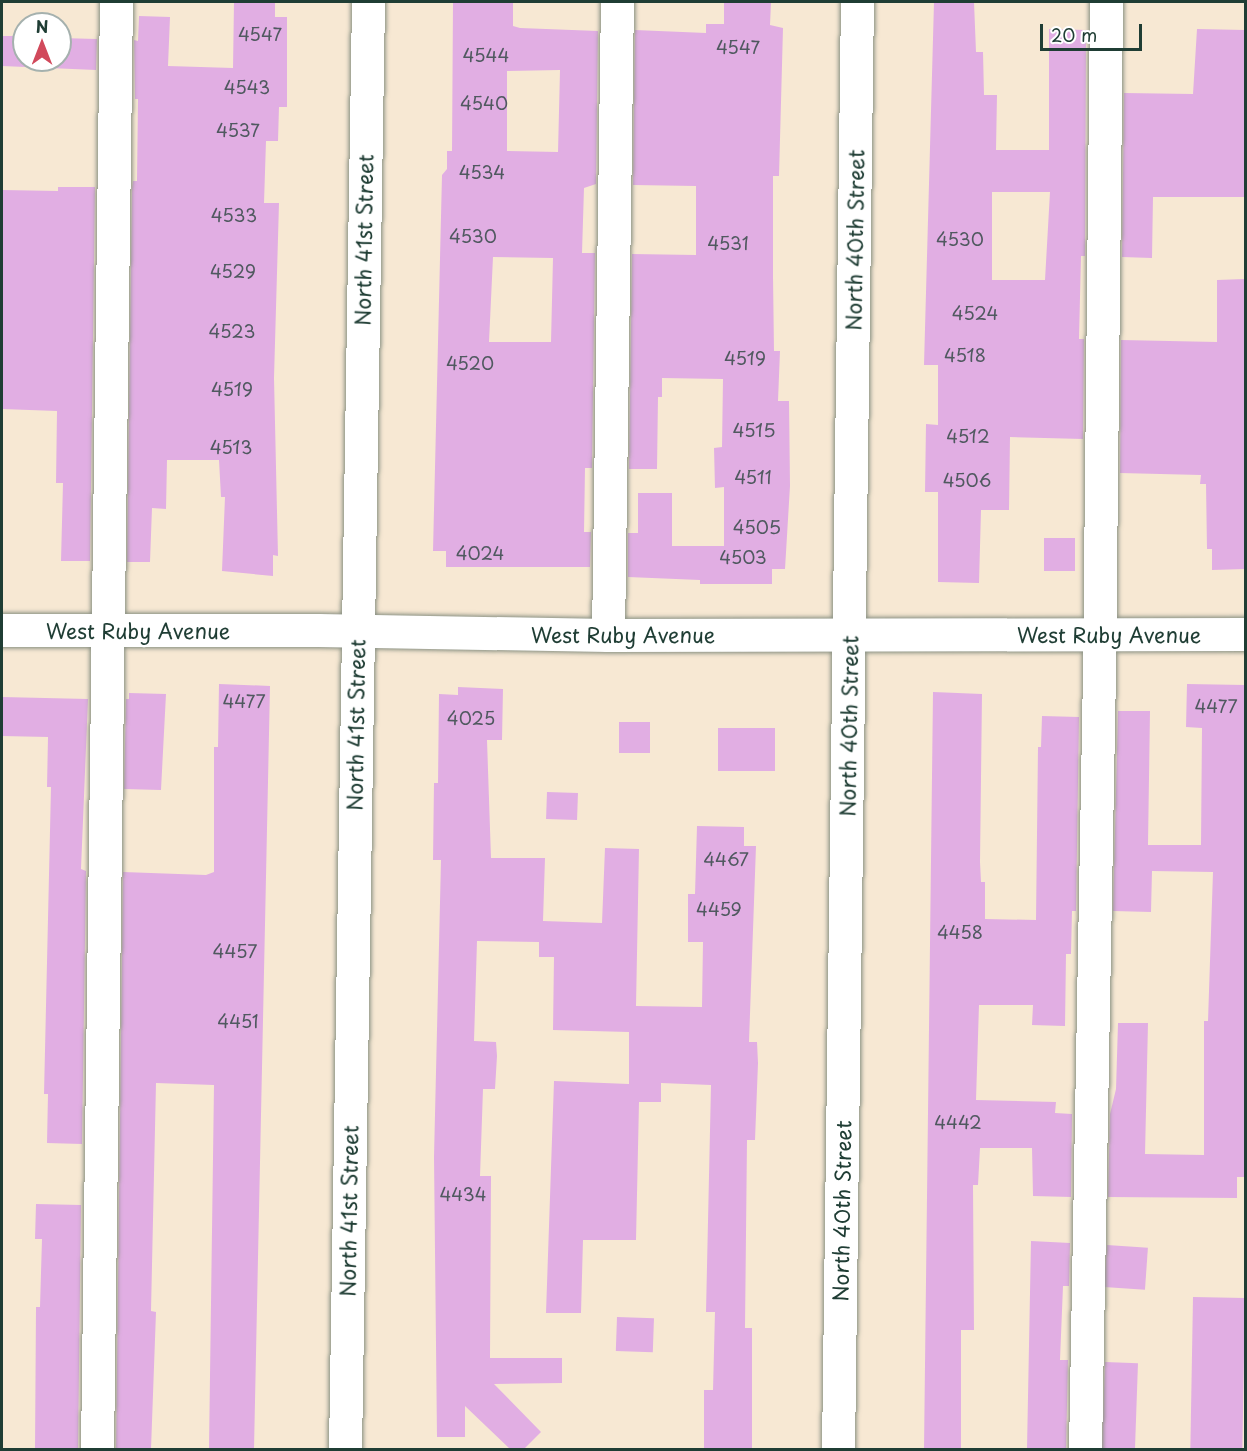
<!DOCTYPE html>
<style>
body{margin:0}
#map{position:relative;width:1247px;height:1451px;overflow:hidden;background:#f7e8d3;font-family:"Playpen Sans",sans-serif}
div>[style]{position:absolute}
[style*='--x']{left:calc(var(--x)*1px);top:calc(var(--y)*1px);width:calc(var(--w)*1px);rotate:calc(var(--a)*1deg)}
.building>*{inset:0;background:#e1aee3;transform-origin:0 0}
.roads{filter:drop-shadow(0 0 2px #8b9284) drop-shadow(0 0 2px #8b9284)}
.minor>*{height:33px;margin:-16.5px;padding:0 16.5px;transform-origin:16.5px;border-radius:16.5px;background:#fff}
span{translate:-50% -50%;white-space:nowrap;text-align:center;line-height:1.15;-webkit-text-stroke:4.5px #fff;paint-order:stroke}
.number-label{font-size:18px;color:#505960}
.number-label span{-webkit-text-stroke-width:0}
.street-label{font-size:21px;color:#1f3d34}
.frame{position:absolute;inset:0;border:3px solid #1f3d34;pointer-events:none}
.north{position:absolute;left:12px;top:12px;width:60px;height:60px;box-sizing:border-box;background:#fff;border:2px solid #a5b1ae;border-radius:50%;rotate:0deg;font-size:16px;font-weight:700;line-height:24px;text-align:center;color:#1f3d34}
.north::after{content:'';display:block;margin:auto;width:21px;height:27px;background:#d1495b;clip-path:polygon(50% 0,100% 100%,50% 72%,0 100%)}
.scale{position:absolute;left:1040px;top:24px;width:102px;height:27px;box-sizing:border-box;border:3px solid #1f3d34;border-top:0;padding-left:8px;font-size:18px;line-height:21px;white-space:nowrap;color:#1f3d34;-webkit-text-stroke:4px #fff;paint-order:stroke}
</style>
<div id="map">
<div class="building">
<div style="clip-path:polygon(234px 2px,275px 2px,275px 17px,287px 17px,287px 107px,279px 107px,278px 141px,266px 141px,264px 203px,279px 203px,274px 378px,278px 556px,273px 555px,273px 576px,222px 571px,225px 497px,221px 497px,219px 460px,167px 460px,166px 509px,152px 508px,150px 562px,127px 562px,132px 188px,133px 181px,137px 181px,138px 99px,135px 99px,134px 40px,138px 41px,139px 16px,170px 17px,168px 66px,233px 68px)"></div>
<div style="clip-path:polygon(evenodd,453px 2px,513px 2px,513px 26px,520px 28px,598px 31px,596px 184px,584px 188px,582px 253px,595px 253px,592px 468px,585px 468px,584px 532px,591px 532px,590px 567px,446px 567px,446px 551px,433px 551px,442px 175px,447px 169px,447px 151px,452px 151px,453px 2px,560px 70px,558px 152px,507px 151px,507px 71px,560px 70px,453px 2px,493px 257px,553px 258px,551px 342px,489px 342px,493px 257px)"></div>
<div style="clip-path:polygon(724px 2px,771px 2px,770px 25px,783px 28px,779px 176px,773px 176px,773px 276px,774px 351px,780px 351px,778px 401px,789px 401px,790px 486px,785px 569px,772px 569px,772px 584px,700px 584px,700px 580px,628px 577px,628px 533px,638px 533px,638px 493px,672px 493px,672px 546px,724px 546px,724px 487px,715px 488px,714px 448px,722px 447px,723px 379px,662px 378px,662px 397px,658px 397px,657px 469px,629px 469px,632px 254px,696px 255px,696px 186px,633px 185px,635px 30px,706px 33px,706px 24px,724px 24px)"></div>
<div style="clip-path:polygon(evenodd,934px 2px,974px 2px,976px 52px,983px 52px,984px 95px,997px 95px,996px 150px,1049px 150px,1049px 29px,1086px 30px,1085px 256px,1081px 256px,1079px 339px,1084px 339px,1083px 439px,1010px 437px,1009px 510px,981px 510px,979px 583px,938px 582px,938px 492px,925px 492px,926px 424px,938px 425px,938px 365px,924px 365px,934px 2px,992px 192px,1050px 192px,1045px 280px,992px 280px,992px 192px)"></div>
<div style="clip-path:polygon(1197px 29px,1245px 30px,1245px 197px,1153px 197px,1152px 258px,1122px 257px,1124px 93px,1193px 94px)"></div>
<div style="clip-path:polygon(2px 36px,24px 36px,24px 60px,60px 60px,60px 38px,97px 39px,96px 70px,2px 66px)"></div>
<div style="clip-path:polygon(58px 187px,95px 187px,90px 561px,61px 561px,63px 483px,56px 483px,57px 411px,2px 409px,2px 190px,58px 191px)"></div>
<div style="clip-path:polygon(1245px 279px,1245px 569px,1212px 570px,1212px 549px,1207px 549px,1206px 484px,1200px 484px,1201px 475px,1120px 473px,1121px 340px,1217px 342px,1217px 280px)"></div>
<div style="left:1044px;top:538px;width:31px;height:33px"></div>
<div style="clip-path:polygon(219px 684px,270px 686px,254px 1449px,209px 1449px,214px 1085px,156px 1083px,151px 1311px,156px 1312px,151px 1449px,116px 1449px,123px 872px,206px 875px,214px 872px,214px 747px,218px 747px)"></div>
<div style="clip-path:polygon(1187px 684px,1245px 685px,1245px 1177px,1237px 1177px,1237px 1198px,1108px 1197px,1110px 1114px,1116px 1089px,1118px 1023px,1148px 1023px,1145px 1154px,1204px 1155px,1204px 1021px,1208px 1021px,1213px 872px,1152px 871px,1151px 912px,1113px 911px,1118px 711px,1150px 711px,1148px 845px,1201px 845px,1202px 728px,1186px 727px)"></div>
<div style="clip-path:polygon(458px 687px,503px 689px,502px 740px,487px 740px,491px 858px,545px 858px,543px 921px,602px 923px,605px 848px,639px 849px,636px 1006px,702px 1007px,703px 942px,688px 942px,688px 894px,695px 894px,697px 826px,744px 827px,744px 846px,756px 846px,749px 1042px,757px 1042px,758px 1063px,755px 1140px,747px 1140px,745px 1328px,752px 1328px,752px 1449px,704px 1449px,704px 1390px,713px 1390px,715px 1312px,706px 1312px,711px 1085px,661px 1083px,661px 1102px,639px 1102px,636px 1240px,583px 1240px,581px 1313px,546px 1313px,554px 1081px,629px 1084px,629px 1032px,553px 1030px,554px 957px,539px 957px,539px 942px,477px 941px,474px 1041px,496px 1042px,497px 1056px,495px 1089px,483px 1089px,480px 1176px,491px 1176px,490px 1358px,562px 1358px,562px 1383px,494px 1384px,541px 1432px,524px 1449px,510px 1449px,465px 1406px,465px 1437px,437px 1437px,434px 1157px,441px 860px,433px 860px,434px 783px,438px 783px,439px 694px,458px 695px)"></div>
<div style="clip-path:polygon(933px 692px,982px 694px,980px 862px,981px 882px,985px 882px,985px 919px,1036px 920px,1038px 747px,1041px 747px,1042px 716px,1079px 717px,1076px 911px,1072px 911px,1071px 954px,1066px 954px,1065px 1026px,1032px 1025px,1033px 1005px,979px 1005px,976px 1100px,1056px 1102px,1055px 1113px,1072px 1114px,1071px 1197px,1033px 1196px,1032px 1148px,980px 1148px,978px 1185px,973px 1185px,974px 1330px,961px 1330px,961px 1449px,924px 1449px)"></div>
<div style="clip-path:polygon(129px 693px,166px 694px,161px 790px,124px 789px,126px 699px,129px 699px)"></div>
<div style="clip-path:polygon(2px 697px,88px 699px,81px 869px,86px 871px,82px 1144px,47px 1143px,48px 1094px,44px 1094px,51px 787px,47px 787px,48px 737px,2px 736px)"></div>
<div style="left:619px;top:722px;width:31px;height:31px"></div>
<div style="left:718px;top:728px;width:57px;height:43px"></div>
<div style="left:547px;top:792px;width:31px;height:27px;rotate:2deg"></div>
<div style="clip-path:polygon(36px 1204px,81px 1205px,78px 1449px,35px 1449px,36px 1307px,40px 1307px,42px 1239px,35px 1239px)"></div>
<div style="clip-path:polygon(1031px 1241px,1070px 1243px,1069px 1286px,1063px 1286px,1060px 1360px,1068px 1360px,1066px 1449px,1027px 1449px)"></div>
<div style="left:1107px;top:1245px;width:41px;height:42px;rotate:4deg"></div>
<div style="left:1193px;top:1297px;width:52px;height:152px;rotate:1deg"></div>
<div style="left:617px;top:1317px;width:37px;height:34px;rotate:2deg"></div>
<div style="left:1105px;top:1362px;width:33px;height:87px;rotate:2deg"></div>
</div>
<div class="roads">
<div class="minor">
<div style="--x:2;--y:630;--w:316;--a:0"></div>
<div style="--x:318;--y:630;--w:290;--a:1"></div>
<div style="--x:608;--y:635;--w:638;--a:-0.09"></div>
<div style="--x:608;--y:635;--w:633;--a:-89.19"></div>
<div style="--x:97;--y:1450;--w:1448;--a:-89.25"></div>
<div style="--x:345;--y:1450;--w:1448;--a:-89.09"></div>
<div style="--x:838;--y:1450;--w:1448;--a:-89.25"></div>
<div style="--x:1085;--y:1450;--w:779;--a:-88.97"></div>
<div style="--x:1099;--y:671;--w:669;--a:-89.4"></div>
</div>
</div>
<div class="number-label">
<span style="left:260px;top:34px">4547</span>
<span style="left:738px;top:47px">4547</span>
<span style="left:486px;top:55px">4544</span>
<span style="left:247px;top:87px">4543</span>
<span style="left:484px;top:103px">4540</span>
<span style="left:238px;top:130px">4537</span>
<span style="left:482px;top:172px">4534</span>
<span style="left:234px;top:215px">4533</span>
<span style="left:473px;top:236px">4530</span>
<span style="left:960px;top:239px">4530</span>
<span style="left:728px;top:243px">4531</span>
<span style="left:233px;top:271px">4529</span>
<span style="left:975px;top:313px">4524</span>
<span style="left:232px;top:331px">4523</span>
<span style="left:965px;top:355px">4518</span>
<span style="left:745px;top:358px">4519</span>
<span style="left:470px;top:363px">4520</span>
<span style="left:232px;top:389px">4519</span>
<span style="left:754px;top:430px">4515</span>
<span style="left:968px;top:436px">4512</span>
<span style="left:231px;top:447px">4513</span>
<span style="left:753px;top:477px">4511</span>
<span style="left:967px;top:480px">4506</span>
<span style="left:757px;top:527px">4505</span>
<span style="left:480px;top:553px">4024</span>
<span style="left:743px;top:557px">4503</span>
<span style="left:244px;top:701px">4477</span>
<span style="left:1216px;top:706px">4477</span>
<span style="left:471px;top:718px">4025</span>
<span style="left:726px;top:859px">4467</span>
<span style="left:719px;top:909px">4459</span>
<span style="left:960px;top:932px">4458</span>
<span style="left:235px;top:951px">4457</span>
<span style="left:238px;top:1021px">4451</span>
<span style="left:958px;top:1122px">4442</span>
<span style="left:463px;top:1194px">4434</span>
</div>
<div class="street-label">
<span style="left:363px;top:240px;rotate:-89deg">North 41st Street</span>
<span style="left:854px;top:240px;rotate:-89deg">North 40th Street</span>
<span style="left:138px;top:630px">West Ruby Avenue</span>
<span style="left:623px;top:634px">West Ruby Avenue</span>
<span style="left:1109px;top:634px">West Ruby Avenue</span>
<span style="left:355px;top:725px;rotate:-89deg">North 41st Street</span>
<span style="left:848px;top:726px;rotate:-89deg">North 40th Street</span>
<span style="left:348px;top:1211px;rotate:-89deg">North 41st Street</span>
<span style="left:841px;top:1211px;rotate:-89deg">North 40th Street</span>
</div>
<div class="frame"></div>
<div class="north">N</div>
<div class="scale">20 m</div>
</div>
